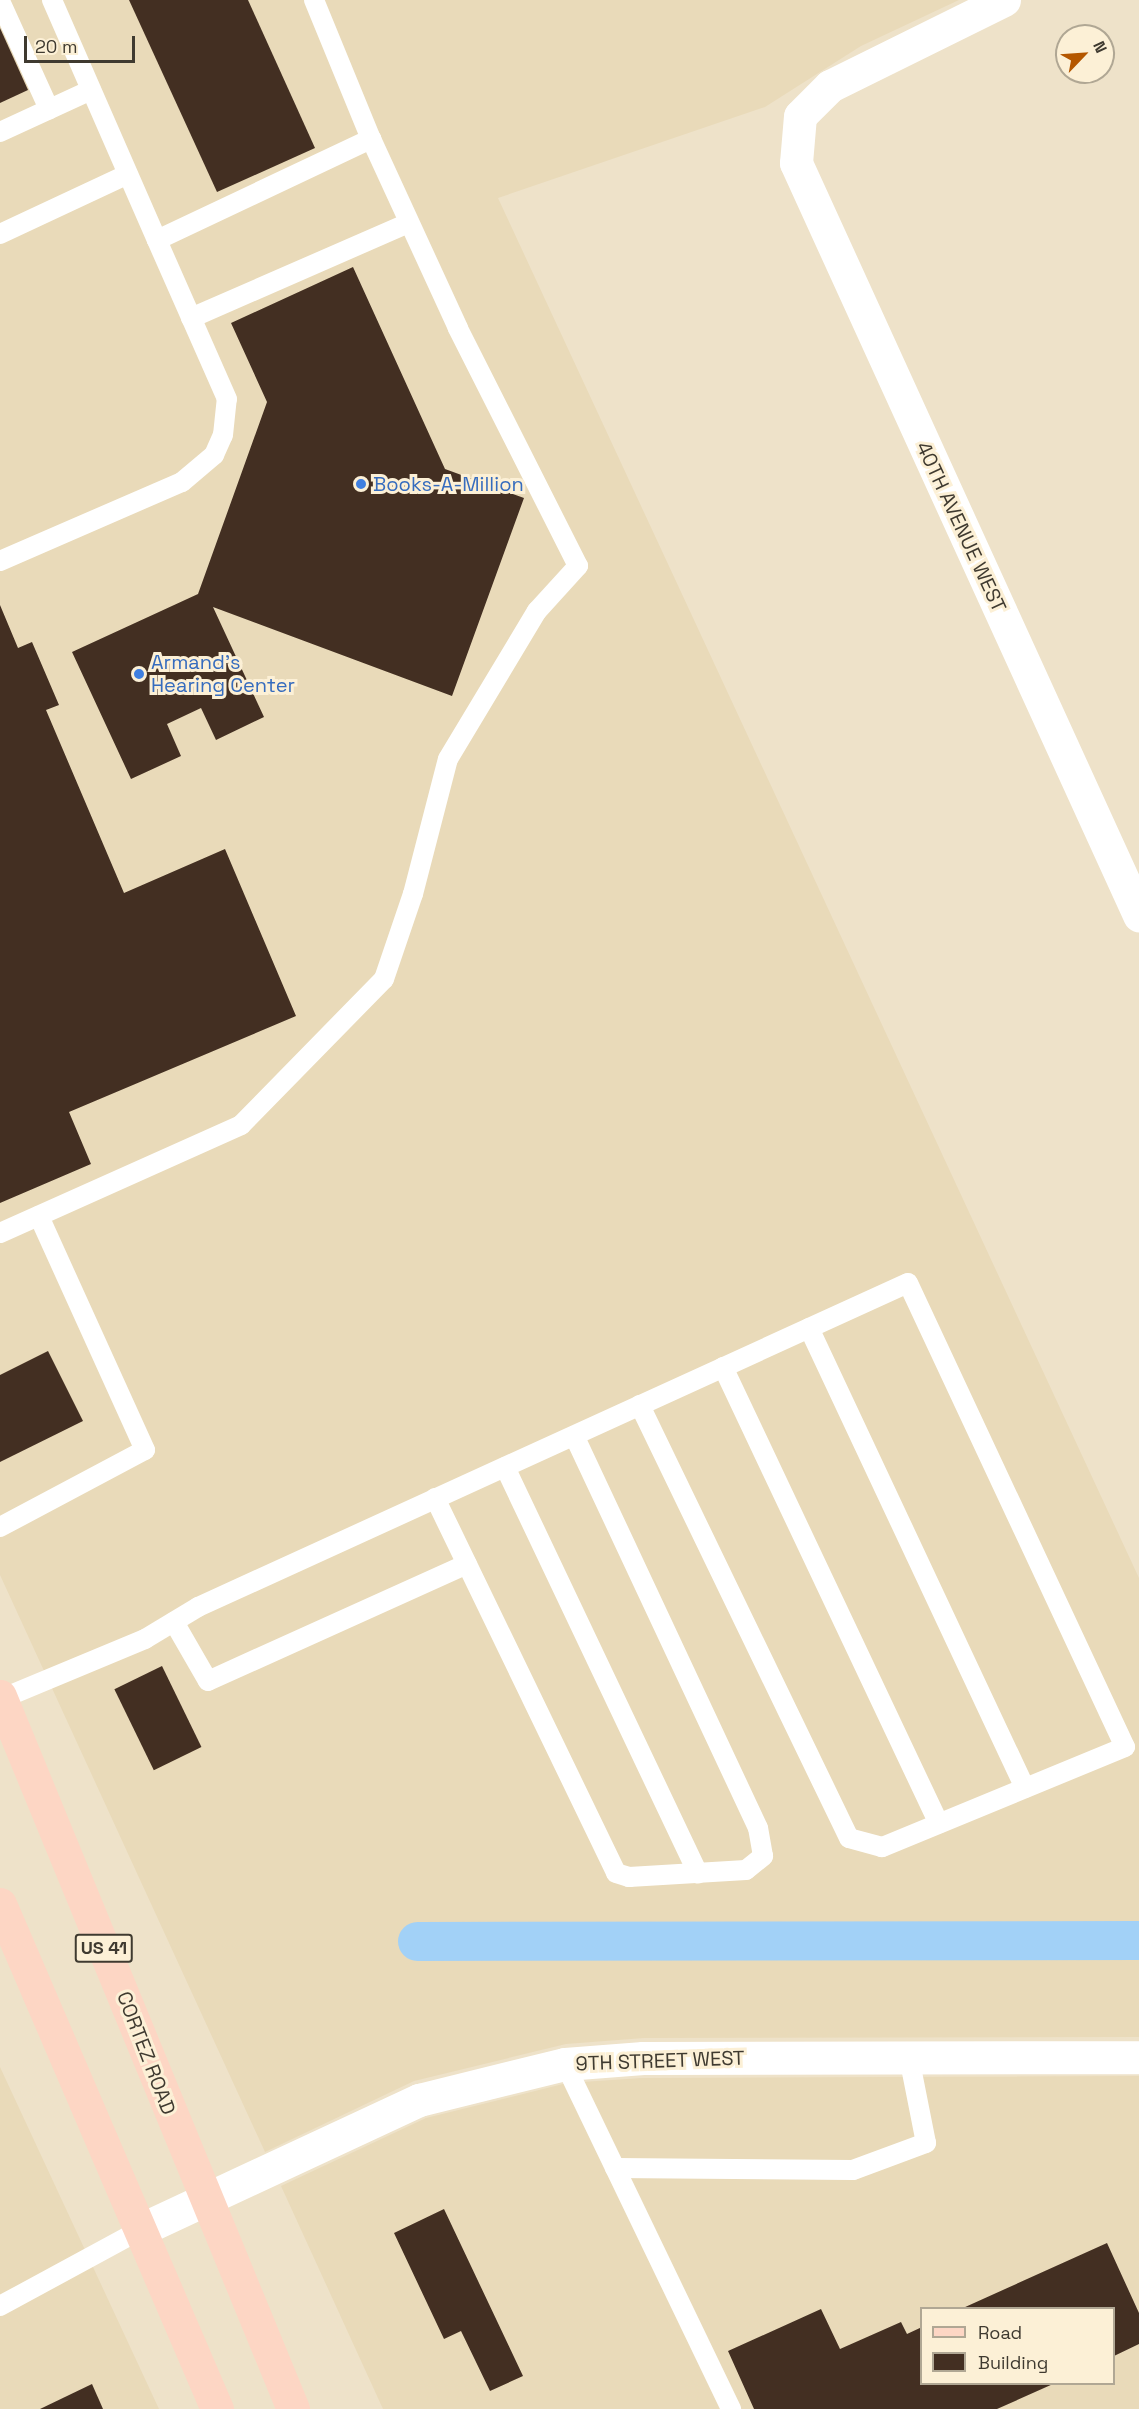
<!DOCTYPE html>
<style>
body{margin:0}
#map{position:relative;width:1139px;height:2409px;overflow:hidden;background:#eee2c9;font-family:"Space Grotesk",sans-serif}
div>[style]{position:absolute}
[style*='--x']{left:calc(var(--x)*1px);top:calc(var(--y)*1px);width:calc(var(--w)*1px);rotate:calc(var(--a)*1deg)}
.built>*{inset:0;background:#e9dab9}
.canal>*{height:39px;margin:-19.5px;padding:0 19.5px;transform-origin:19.5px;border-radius:19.5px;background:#a2d1f7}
.building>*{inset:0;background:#432f22;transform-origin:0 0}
.lane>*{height:20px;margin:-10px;padding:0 10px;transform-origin:10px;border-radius:10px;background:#fff}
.street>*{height:33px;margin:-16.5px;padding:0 16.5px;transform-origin:16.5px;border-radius:16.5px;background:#fff}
.secondary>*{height:33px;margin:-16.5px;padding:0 16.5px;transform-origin:16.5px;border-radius:16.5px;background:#fff}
.primary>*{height:33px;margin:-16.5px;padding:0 16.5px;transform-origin:16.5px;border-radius:16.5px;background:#fdd6c4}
.dots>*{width:16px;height:16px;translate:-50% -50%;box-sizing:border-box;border:3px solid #fcf0d6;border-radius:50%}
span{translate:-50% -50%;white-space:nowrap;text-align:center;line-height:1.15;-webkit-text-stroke:6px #fcf0d6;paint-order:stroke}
.shield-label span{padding:2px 4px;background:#fcf0d6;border:2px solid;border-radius:4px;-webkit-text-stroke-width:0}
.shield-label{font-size:18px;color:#3f3a30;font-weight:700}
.shop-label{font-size:20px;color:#366cbe}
.left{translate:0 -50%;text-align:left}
.street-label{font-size:20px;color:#3f3a30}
.legend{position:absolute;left:920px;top:2307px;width:195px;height:78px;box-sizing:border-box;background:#fcf0d6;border:2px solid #b0a794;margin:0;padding:8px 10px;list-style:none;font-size:18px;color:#3f3a30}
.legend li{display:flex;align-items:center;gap:12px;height:30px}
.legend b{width:30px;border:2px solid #b0a794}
.north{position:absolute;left:1055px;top:24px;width:60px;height:60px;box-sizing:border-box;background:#fcf0d6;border:2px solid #b0a794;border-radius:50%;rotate:65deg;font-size:16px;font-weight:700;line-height:24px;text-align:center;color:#3f3a30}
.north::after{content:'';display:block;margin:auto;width:21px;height:27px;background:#b45700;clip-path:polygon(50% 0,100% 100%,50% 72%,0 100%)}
.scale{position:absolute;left:24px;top:36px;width:111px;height:27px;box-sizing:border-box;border:3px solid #3f3a30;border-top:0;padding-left:8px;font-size:18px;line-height:21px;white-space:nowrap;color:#3f3a30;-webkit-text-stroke:4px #fcf0d6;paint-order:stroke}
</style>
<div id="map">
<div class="built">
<div style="clip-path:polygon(0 0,959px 0,861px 46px,765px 107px,498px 198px,1139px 1578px,1139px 2037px,644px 2038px,566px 2044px,414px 2081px,265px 2152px,0 1575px)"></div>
<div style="clip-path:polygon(0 2067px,159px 2409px,0 2409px)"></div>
<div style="clip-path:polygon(evenodd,1139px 2076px,1139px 2409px,383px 2409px,281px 2186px,426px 2118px,567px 2083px,642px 2078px,1139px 2076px,922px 2308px,1114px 2308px,1114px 2384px,922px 2384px,922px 2308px)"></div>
</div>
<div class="canal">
<div style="--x:417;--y:1941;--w:722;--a:-0.08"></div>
</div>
<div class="building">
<div style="clip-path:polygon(129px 0,248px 0,315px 148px,217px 192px)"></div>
<div style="clip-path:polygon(0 28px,28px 90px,0 103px)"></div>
<div style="clip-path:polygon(353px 267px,445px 469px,524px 498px,452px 696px,213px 607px,264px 717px,216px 740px,201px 708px,167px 724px,181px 756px,131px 779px,72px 652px,198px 594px,267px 402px,231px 323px)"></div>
<div style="clip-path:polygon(0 605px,18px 648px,32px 642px,59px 705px,46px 710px,124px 893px,225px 849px,296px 1016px,69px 1112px,91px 1164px,0 1203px)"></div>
<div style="clip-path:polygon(48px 1351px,83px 1421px,0 1462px,0 1375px)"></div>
<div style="left:162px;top:1666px;width:90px;height:53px;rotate:64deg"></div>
<div style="clip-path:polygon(444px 2209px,523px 2376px,490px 2391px,461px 2331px,444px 2339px,394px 2233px)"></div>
<div style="clip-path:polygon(1107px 2243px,1139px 2313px,1139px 2344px,1114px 2356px,1114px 2308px,963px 2308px)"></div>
<div style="clip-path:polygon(821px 2309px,840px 2349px,901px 2322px,907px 2334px,922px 2327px,922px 2384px,1053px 2384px,997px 2409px,754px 2409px,728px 2351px)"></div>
<div style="clip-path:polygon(92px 2384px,103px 2409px,40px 2409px)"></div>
</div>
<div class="lane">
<div style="--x:52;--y:0;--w:262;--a:66.4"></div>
<div style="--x:157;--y:240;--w:237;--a:-25.3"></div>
<div style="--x:371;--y:139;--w:150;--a:-112.3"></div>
<div style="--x:0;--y:1;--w:119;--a:65.6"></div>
<div style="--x:0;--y:132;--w:100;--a:-24.8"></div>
<div style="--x:0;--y:234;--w:141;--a:-25.1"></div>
<div style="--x:191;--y:318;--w:237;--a:-23.6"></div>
<div style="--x:0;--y:561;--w:198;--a:-23.5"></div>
<div style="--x:182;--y:482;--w:42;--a:-40.2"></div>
<div style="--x:214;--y:455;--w:22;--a:-66"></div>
<div style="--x:223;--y:435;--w:36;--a:-84"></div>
<div style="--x:227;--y:399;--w:174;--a:-113.8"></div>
<div style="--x:0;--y:1233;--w:264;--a:-24.1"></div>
<div style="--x:241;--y:1125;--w:204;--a:-45.6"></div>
<div style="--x:384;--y:979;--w:90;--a:-71.2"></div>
<div style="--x:413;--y:894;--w:139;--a:-75.5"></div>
<div style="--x:448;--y:759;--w:173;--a:-59"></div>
<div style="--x:537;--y:611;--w:61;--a:-47.7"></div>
<div style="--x:578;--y:566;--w:267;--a:-116.8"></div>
<div style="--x:458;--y:328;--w:208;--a:-114.7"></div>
<div style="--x:809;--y:1328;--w:508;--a:64.85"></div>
<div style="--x:723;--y:1367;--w:505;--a:64.7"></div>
<div style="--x:505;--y:1467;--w:450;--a:64.6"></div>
<div style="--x:435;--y:1498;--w:416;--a:64.2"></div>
<div style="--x:616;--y:1873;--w:14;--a:17"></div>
<div style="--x:629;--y:1877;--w:117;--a:-3.4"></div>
<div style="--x:746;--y:1870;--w:22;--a:-39"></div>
<div style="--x:763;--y:1856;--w:28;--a:-100"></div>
<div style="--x:758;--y:1828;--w:433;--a:-115.1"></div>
<div style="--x:0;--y:1527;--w:164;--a:-28"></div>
<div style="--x:145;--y:1450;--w:257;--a:-114.4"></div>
<div style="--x:174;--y:1622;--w:68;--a:60"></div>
<div style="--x:208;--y:1681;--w:284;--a:-24.3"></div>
<div style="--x:1;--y:1699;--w:156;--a:-22.6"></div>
<div style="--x:145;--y:1639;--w:62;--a:-31.1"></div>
<div style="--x:198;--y:1607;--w:780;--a:-24.53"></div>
<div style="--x:908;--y:1283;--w:512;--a:64.94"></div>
<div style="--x:1125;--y:1747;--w:263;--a:157.6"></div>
<div style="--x:882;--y:1847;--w:34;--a:-165"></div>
<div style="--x:849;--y:1838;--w:481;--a:-115.8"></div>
<div style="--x:565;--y:2064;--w:383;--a:64.3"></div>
<div style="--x:615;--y:2168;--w:238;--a:0.5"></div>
<div style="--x:853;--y:2170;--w:78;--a:-20.3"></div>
<div style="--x:926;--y:2143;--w:88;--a:-101.2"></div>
<div style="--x:0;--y:2306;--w:162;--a:-28.5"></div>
</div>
<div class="street">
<div style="--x:1004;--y:0;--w:194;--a:153.7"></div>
<div style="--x:830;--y:86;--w:42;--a:135"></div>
<div style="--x:800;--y:116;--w:47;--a:94.9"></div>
<div style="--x:796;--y:163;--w:827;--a:65.48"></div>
</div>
<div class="secondary">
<div style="--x:142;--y:2229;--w:306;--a:-25"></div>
<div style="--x:419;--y:2100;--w:150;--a:-13.9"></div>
<div style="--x:565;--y:2064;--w:78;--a:-4.4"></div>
<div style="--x:643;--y:2058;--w:496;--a:-0.1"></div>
</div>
<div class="primary">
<div style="--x:0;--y:1696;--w:771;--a:67.66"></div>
<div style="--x:0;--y:1904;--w:550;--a:66.75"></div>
</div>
<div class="dots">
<div style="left:361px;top:484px;background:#3f7fe0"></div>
<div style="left:139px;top:674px;background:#3f7fe0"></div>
</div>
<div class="shield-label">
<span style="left:104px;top:1948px">US 41</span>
</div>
<div class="shop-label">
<span class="left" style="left:373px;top:484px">Books-A-Million</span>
<span class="left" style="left:151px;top:674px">Armand's<br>Hearing Center</span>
</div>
<div class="street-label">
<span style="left:961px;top:527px;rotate:65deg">40TH AVENUE WEST</span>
<span style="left:146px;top:2053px;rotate:69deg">CORTEZ ROAD</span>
<span style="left:660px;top:2061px;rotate:-2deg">9TH STREET WEST</span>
</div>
<ul class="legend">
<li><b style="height:8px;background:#fdd6c4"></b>Road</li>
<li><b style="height:16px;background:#432f22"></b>Building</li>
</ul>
<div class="north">N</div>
<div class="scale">20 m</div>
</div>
